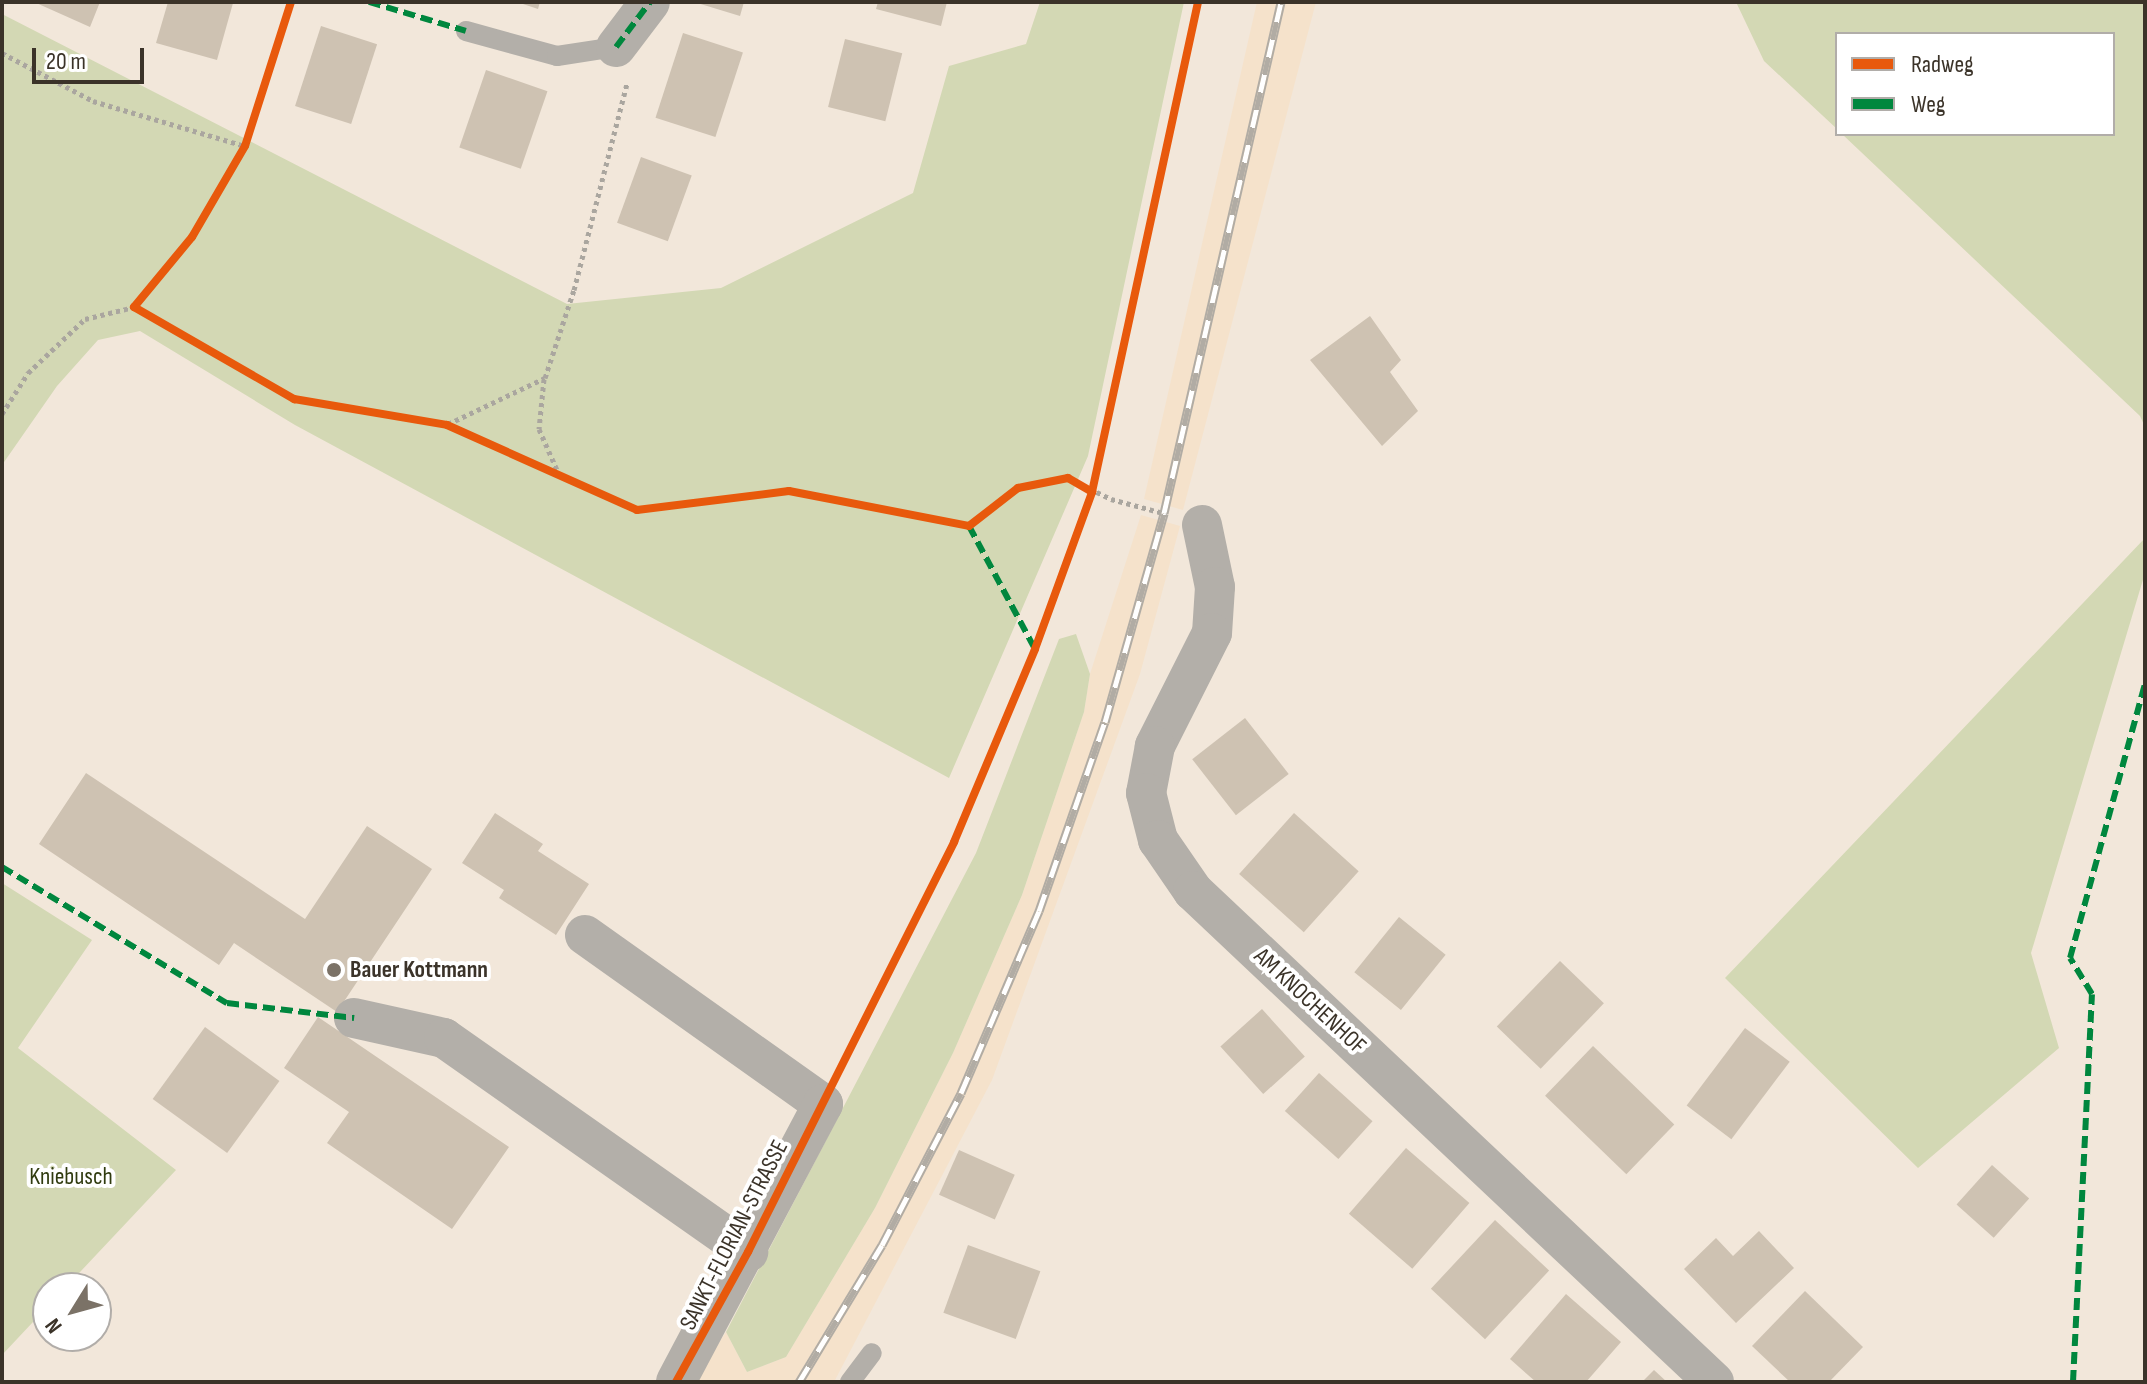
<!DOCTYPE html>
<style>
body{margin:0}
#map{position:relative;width:2147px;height:1384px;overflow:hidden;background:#f2e7da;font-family:"Sofia Sans Condensed",sans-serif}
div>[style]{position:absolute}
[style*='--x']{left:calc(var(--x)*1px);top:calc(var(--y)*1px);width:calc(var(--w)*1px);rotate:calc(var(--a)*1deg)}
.built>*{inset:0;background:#f5e2cb}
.green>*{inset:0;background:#d3d8b4}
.building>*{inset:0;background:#cec2b2;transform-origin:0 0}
.path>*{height:5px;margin-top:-2.5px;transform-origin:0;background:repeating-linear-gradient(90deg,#aaa69f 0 4px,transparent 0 8px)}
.lane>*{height:20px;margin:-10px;padding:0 10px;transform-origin:10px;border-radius:10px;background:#b3afa9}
.street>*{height:40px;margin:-20px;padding:0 20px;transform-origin:20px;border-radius:20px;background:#b3afa9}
.rail>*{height:9px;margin-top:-4.5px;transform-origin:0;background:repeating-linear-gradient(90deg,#fff 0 18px,#b1aca4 0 36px);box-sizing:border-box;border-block:2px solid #b1aca4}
.quiet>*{height:6px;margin-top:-3px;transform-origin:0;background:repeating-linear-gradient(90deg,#00873e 0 12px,transparent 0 18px)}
.cycleway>*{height:8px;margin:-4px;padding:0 4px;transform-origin:4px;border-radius:4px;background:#e8590c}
.dots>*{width:22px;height:22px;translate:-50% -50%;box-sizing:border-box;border:4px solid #fff;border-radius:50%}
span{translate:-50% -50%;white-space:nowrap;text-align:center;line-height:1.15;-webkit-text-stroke:8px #fff;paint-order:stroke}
.poi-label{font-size:24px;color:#3b3329;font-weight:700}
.left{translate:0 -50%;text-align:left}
.street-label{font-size:24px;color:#3b3329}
.park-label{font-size:24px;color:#303b0f}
.frame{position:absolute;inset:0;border:4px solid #3b3329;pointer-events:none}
.legend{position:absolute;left:1835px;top:32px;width:280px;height:104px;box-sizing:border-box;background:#fff;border:2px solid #b1ada9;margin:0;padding:10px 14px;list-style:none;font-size:24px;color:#3b3329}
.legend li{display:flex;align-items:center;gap:16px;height:40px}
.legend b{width:40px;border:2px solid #b1ada9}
.north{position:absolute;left:32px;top:1272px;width:80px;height:80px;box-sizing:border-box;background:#fff;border:2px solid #b1ada9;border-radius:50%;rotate:233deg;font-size:22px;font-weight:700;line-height:32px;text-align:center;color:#3b3329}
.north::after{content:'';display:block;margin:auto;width:28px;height:36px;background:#7b7267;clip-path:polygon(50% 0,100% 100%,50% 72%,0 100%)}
.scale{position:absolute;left:32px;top:48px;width:112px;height:36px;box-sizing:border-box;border:4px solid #3b3329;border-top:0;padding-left:10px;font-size:24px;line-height:28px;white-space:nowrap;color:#3b3329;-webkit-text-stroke:6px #fff;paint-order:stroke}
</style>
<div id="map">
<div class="built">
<div style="clip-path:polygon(1257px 2px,1316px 2px,1183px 510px,1144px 499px)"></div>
<div style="clip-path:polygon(1141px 515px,1180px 526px,1140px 674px,992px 1080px,834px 1382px,694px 1382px,726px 1332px,747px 1372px,786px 1357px,875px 1208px,953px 1053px,1022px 895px,1084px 712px,1090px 674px)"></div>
</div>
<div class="green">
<div style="clip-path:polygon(1040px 2px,1184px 2px,1088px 456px,949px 778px,295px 425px,140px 331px,98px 340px,57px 386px,2px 465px,2px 14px,567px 304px,721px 288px,913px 193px,949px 66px,1026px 44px)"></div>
<div style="clip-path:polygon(1736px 2px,2145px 2px,2145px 427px,2140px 416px,1842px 134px,2113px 134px,2113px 34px,1837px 34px,1837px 129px,1764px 61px)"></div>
<div style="clip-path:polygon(2145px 538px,2145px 573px,2031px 953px,2059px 1048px,1918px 1168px,1725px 978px)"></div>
<div style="clip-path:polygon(1076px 634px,1090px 674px,1084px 712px,1022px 895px,953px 1053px,875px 1208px,786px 1357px,747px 1372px,726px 1332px,976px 853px,1059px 639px)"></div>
<div style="clip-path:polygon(2px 883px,92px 940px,18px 1048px,176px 1170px,65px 1288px,48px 1288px,48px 1306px,2px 1355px)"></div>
</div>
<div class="building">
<div style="clip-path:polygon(34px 2px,100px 2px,90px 27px)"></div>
<div style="clip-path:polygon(168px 2px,233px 3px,217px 60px,156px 43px)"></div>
<div style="clip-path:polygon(517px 2px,540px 2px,538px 9px)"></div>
<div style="clip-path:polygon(694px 2px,744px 2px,740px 16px)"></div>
<div style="clip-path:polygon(878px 2px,947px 2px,941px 26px,876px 9px)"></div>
<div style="left:321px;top:26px;width:59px;height:84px;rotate:18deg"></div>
<div style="left:683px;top:33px;width:63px;height:89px;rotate:18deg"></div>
<div style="left:845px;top:39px;width:59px;height:70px;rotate:14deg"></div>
<div style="left:486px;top:70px;width:65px;height:82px;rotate:19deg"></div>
<div style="left:641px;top:157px;width:54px;height:70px;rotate:20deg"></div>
<div style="clip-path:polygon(1370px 316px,1401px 360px,1390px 372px,1418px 411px,1382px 446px,1310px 360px)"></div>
<div style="left:1245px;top:718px;width:71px;height:67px;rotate:52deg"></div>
<div style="clip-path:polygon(86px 773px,305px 919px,367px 826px,432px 869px,337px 1012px,234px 943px,219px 965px,39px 844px)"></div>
<div style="clip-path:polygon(495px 813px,543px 844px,538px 851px,589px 884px,556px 935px,499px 898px,504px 890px,462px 863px)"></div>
<div style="left:1294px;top:813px;width:87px;height:82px;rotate:42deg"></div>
<div style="left:1399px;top:917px;width:60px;height:71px;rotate:39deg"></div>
<div style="left:1560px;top:961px;width:61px;height:91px;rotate:44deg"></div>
<div style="left:1262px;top:1009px;width:64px;height:56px;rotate:48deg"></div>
<div style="clip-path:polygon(318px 1017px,509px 1147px,452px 1229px,327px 1143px,349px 1112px,284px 1068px)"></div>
<div style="left:205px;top:1027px;width:92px;height:89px;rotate:36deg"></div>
<div style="left:1745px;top:1028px;width:56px;height:97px;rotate:37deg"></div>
<div style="left:1593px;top:1046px;width:113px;height:69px;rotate:44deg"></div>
<div style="left:1319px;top:1073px;width:72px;height:51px;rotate:42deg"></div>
<div style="left:1406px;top:1148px;width:84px;height:87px;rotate:41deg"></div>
<div style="left:959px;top:1150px;width:61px;height:49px;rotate:24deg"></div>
<div style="left:1992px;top:1165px;width:50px;height:53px;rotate:42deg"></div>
<div style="left:1495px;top:1220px;width:74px;height:94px;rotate:43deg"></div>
<div style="clip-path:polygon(1759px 1231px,1794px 1268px,1736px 1323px,1684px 1269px,1716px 1238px,1733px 1256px)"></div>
<div style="left:968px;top:1245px;width:77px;height:72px;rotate:20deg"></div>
<div style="clip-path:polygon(1805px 1291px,1863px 1347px,1829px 1382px,1790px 1382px,1752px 1346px)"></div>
<div style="clip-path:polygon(1566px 1294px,1621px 1342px,1586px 1382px,1536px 1382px,1510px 1359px)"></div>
<div style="clip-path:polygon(1654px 1370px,1667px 1382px,1642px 1382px)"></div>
</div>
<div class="path">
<div style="--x:2;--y:53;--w:103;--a:27.8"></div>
<div style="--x:93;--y:101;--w:159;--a:16.5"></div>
<div style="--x:134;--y:307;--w:185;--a:29.9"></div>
<div style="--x:294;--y:399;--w:155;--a:9.6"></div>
<div style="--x:447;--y:425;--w:208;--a:24.1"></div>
<div style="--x:637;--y:510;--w:153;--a:-7.1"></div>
<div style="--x:789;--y:491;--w:183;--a:11"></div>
<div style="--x:969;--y:526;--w:62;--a:-37.8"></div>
<div style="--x:1018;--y:488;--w:51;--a:-11.3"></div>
<div style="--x:1068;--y:478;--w:48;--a:26"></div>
<div style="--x:1111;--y:499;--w:58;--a:15"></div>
<div style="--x:544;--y:379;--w:50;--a:95.7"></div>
<div style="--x:539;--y:429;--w:47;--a:66.2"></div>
<div style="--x:2;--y:414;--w:49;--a:-57.6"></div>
<div style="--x:28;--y:373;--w:79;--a:-43.5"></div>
<div style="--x:85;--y:319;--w:50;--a:-13.8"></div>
<div style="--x:134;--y:307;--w:91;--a:-50.4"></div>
<div style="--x:192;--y:237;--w:105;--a:-59.8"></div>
<div style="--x:245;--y:146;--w:151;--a:-72.3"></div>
<div style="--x:448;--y:424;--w:107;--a:-25.4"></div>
<div style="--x:545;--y:378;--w:93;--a:-71.8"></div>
<div style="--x:574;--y:290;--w:214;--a:-75.6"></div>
</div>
<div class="lane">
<div style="--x:466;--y:31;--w:94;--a:15.4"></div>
<div style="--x:557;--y:56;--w:60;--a:-8.7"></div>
<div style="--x:850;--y:1382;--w:36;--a:-53"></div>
</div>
<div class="street">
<div style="--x:616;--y:47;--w:56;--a:-52.9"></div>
<div style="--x:1202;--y:525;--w:63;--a:78.2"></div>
<div style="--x:1215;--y:587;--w:46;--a:93.7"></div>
<div style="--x:1212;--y:633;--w:127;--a:116.8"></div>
<div style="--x:1155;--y:746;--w:48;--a:100.8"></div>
<div style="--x:1146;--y:793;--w:49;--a:75.7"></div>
<div style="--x:1158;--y:840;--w:62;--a:55.5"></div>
<div style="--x:1193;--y:891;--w:716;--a:43.3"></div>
<div style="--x:585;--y:935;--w:292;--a:35.4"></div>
<div style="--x:823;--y:1104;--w:314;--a:117.9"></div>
<div style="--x:354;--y:1018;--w:92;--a:12.5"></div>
<div style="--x:444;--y:1038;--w:372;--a:35.1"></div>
</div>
<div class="rail">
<div style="--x:799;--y:1382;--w:160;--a:-58.8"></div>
<div style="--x:882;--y:1245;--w:171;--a:-62.5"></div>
<div style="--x:961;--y:1093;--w:198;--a:-66.8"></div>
<div style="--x:1039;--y:911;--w:200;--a:-70.8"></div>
<div style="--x:1105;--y:722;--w:217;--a:-74.2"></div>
<div style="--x:1164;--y:513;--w:524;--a:-77.1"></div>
</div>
<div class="quiet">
<div style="--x:369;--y:2;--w:101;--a:16.6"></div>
<div style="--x:616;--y:47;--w:56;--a:-52.9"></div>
<div style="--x:969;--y:526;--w:140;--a:61.8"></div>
<div style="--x:2;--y:867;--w:263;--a:31.2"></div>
<div style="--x:227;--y:1003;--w:128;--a:6.7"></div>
<div style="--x:2073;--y:1382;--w:388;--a:-87.2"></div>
<div style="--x:2092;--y:994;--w:42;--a:-121.4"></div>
<div style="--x:2070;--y:958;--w:285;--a:-74.7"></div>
</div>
<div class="cycleway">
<div style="--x:291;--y:2;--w:151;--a:107.7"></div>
<div style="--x:245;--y:146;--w:105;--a:120.2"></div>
<div style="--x:192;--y:237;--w:91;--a:129.6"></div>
<div style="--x:134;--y:307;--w:185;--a:29.9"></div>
<div style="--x:294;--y:399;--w:155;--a:9.6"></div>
<div style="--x:447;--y:425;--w:208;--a:24.1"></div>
<div style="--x:637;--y:510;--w:153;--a:-7.1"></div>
<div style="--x:789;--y:491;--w:183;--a:11"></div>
<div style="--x:969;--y:526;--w:62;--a:-37.8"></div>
<div style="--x:1018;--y:488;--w:51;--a:-11.3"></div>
<div style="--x:1068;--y:478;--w:28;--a:30"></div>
<div style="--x:676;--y:1382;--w:149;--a:-61"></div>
<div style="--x:748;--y:1252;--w:459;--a:-63.3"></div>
<div style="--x:954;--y:842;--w:209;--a:-67.2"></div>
<div style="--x:1035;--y:649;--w:167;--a:-70"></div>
<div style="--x:1092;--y:492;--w:501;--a:-77.79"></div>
</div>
<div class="dots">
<div style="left:334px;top:970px;background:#7b7267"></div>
</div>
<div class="poi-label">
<span class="left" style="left:350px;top:970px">Bauer Kottmann</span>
</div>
<div class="street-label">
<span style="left:1310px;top:1001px;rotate:43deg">AM KNOCHENHOF</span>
<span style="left:734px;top:1235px;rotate:-63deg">SANKT-FLORIAN-STRASSE</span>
</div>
<div class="park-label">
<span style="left:71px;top:1177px">Kniebusch</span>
</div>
<div class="frame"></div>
<ul class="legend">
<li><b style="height:10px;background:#e8590c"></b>Radweg</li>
<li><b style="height:10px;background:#00873e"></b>Weg</li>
</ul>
<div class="north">N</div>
<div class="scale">20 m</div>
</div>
